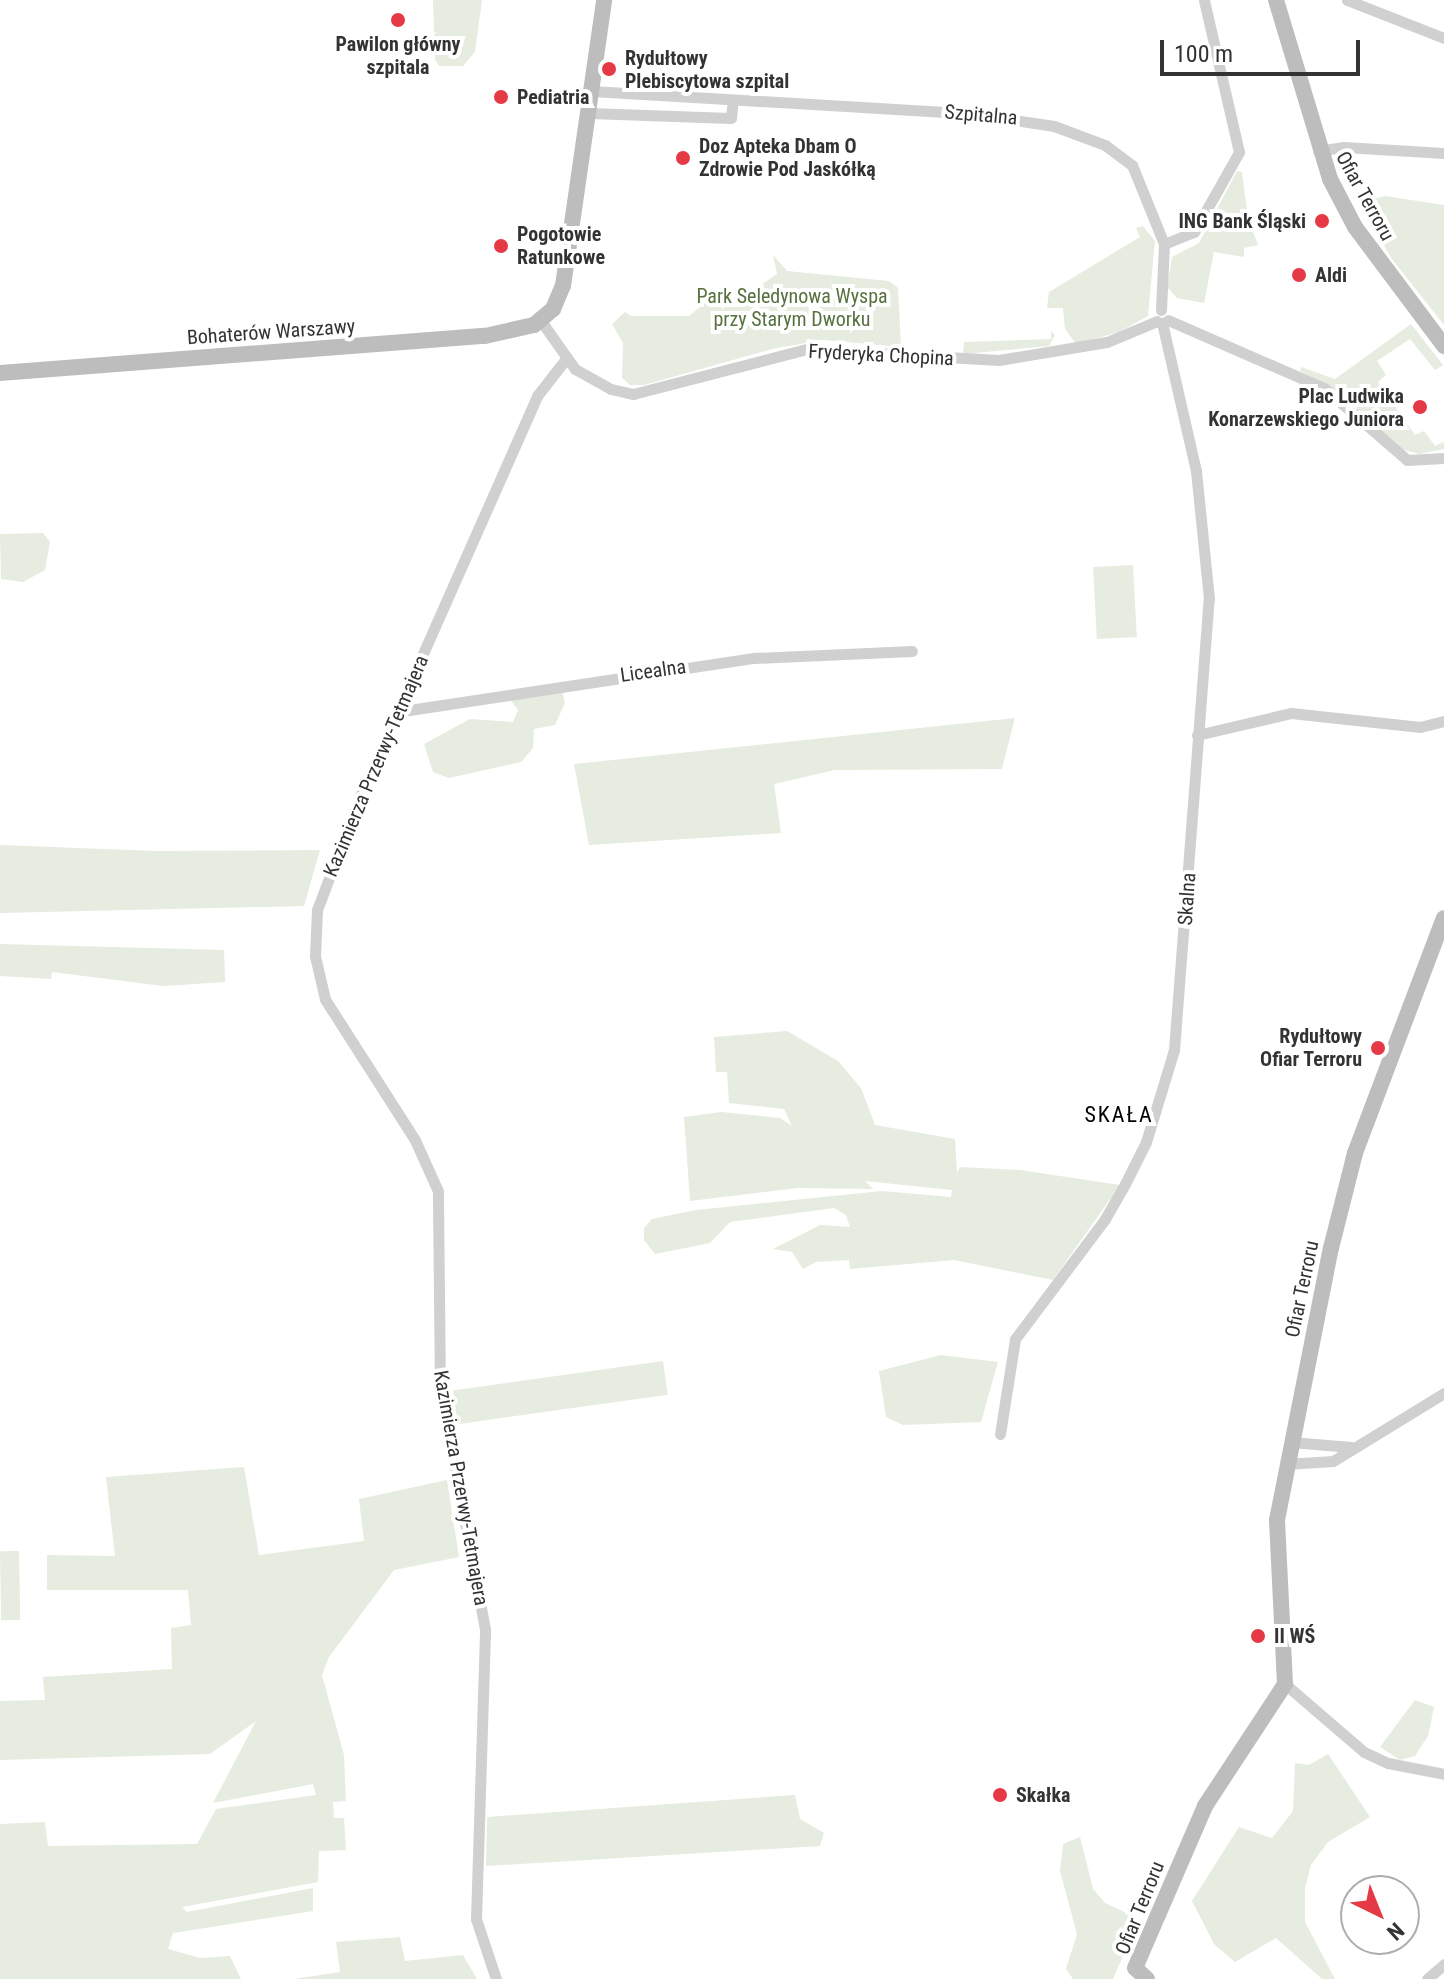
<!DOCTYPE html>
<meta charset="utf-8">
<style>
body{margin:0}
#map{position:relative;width:1444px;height:1979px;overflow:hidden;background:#fff;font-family:"Roboto Condensed",sans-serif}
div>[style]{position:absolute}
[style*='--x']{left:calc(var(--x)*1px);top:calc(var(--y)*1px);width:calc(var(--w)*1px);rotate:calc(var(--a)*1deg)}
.green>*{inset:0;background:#e6ecdf;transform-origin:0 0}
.street>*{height:11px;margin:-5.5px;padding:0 5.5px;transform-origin:5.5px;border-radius:5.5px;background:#d0d0d0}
.secondary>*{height:16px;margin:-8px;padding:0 8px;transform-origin:8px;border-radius:8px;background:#bdbdbd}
.dots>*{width:22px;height:22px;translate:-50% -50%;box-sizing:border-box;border:4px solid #fff;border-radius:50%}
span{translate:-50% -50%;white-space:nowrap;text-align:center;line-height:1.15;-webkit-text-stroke:8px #fff;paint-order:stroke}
.poi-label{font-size:20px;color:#333;font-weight:700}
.left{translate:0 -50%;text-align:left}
.right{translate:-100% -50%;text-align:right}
.street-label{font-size:20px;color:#333}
.park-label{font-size:20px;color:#56703f}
.neighbourhood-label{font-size:22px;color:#000;letter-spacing:2px}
.north{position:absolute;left:1340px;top:1875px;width:80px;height:80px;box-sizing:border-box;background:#fff;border:2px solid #adadad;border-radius:50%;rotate:137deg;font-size:22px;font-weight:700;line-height:32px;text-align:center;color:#333}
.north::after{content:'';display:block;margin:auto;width:28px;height:36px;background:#e63946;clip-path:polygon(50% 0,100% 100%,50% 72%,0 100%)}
.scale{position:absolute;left:1160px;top:40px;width:200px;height:36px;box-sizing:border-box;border:4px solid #333;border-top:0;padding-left:10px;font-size:24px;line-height:28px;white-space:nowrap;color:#333;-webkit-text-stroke:6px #fff;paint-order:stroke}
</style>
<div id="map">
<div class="green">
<div style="clip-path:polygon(433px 0,482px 0,475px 52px,463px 66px,439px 66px,435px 59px)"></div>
<div style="clip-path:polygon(1237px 171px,1242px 172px,1248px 218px,1258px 245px,1244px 248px,1244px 257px,1214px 252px,1204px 303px,1177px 298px,1167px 287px,1172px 257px,1199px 243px)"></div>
<div style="clip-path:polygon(1385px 196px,1444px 205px,1444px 325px,1391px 258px,1361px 202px)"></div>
<div style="clip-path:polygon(1143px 226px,1155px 241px,1148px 316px,1119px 332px,1076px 344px,1065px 329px,1063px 308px,1047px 308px,1049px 292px,1140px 237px,1136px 228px)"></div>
<div style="clip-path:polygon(773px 255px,787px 271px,889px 281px,898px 288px,901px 347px,824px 340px,776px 348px,644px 385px,630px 385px,622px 378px,623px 343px,612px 324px,625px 312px,631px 316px,689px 316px,705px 303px,737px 301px,777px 274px)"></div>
<div style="clip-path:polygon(1411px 324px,1443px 365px,1435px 370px,1410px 339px,1377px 361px,1386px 375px,1378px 382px,1415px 435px,1424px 431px,1435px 446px,1444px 442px,1444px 449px,1419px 454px,1394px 447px,1340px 393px,1300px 371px,1301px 367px,1335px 379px)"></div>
<div style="clip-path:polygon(1051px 331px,1055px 335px,1049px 346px,963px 354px,964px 342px,1051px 339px)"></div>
<div style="clip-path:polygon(43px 533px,50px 542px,45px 570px,23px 582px,1px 579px,0 534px)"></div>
<div style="left:1133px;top:565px;width:72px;height:40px;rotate:87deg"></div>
<div style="clip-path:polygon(562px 689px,565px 703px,555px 725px,534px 729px,533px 748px,521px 762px,449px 778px,433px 772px,424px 744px,470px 719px,513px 722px,518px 710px,509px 698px)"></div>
<div style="clip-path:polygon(1015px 718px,1002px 769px,835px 770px,774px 784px,781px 833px,589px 845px,574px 764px)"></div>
<div style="clip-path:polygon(0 845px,155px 851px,320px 850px,304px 906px,0 913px)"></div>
<div style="clip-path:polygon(0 944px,224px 950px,225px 982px,163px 986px,52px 972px,51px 979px,0 976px)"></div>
<div style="clip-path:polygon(787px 1031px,838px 1061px,861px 1088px,875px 1125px,955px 1139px,957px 1173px,960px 1167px,1020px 1170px,1120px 1185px,1053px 1280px,954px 1260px,850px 1269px,849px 1260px,816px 1262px,803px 1269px,792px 1252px,773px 1249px,820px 1225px,850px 1227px,846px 1215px,834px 1208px,730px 1222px,710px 1243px,655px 1254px,644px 1240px,644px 1228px,652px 1219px,696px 1210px,882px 1191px,951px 1197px,952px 1190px,865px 1181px,873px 1189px,798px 1188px,690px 1201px,684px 1117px,721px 1112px,780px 1118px,792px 1126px,784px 1109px,729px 1103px,727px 1072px,716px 1072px,714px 1037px)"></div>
<div style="clip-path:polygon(941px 1355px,998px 1362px,981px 1422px,903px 1425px,886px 1417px,879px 1371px)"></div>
<div style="left:663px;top:1361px;width:34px;height:212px;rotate:82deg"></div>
<div style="clip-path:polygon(244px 1467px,259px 1555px,364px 1541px,359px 1499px,447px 1480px,459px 1557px,394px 1570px,329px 1657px,322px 1675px,344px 1755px,346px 1801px,333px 1802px,334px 1818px,344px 1818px,346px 1850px,319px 1851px,318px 1882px,182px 1907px,187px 1912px,313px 1888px,313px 1911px,173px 1933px,168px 1949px,201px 1958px,230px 1956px,241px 1979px,0 1979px,0 1824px,45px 1822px,48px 1846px,197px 1844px,216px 1809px,316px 1795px,313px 1784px,213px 1803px,256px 1721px,210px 1754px,0 1760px,0 1701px,45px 1700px,43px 1677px,172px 1669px,171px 1628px,191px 1625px,188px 1590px,47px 1590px,47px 1555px,115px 1556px,106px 1477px)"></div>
<div style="left:19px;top:1551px;width:69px;height:19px;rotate:89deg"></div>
<div style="clip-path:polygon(1415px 1700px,1434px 1707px,1428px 1736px,1415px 1756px,1400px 1760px,1380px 1747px)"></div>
<div style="clip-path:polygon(1328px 1754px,1370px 1817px,1328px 1842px,1311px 1865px,1305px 1888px,1305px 1922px,1335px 1979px,1322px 1979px,1276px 1938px,1235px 1962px,1214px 1944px,1192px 1901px,1239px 1827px,1272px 1838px,1293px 1811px,1295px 1763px,1309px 1765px)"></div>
<div style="clip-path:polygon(795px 1795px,800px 1819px,824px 1833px,820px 1846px,486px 1866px,487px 1817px)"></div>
<div style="clip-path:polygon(1080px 1837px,1093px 1889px,1105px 1903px,1139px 1919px,1113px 1979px,1073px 1979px,1066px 1969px,1077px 1934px,1060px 1871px,1063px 1844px)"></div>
<div style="clip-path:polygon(400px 1937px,405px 1961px,463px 1955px,477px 1979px,294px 1979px,340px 1972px,336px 1942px)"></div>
</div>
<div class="street">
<div style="--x:1347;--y:0;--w:104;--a:21.4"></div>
<div style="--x:592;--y:91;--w:383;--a:3.4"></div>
<div style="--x:974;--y:114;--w:81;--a:8.5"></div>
<div style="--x:1054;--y:126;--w:54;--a:20.4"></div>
<div style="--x:1105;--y:145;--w:34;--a:37"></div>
<div style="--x:1132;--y:165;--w:85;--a:67.9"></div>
<div style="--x:1164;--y:244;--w:66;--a:92.6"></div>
<div style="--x:589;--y:113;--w:142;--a:2"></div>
<div style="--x:731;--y:118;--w:18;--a:-84"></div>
<div style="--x:1318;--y:151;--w:26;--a:-9"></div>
<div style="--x:1344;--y:147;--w:100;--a:3.4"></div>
<div style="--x:1164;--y:244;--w:32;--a:-22"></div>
<div style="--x:1194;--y:232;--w:92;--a:-60.6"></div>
<div style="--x:1239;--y:152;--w:156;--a:-103"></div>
<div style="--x:1168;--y:320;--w:170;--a:23.6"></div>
<div style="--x:1324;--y:388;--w:110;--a:40.9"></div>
<div style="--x:1407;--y:460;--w:37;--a:-3"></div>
<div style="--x:541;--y:321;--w:59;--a:54.7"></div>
<div style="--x:575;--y:369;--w:41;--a:29.1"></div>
<div style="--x:611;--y:389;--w:23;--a:13"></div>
<div style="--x:633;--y:394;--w:180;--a:-14.5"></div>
<div style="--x:807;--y:349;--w:192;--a:3.3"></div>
<div style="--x:999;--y:360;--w:109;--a:-9.5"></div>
<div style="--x:1107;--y:342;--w:54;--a:-22.8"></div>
<div style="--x:396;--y:712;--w:362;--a:-8.6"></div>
<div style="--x:754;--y:658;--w:158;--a:-2.5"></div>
<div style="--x:1197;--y:735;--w:97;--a:-13.2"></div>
<div style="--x:1291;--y:713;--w:130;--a:6.2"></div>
<div style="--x:1420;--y:727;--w:25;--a:-14"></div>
<div style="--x:1000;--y:1434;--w:96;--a:-81"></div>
<div style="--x:1015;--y:1339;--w:150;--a:-53.1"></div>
<div style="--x:1105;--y:1219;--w:40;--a:-60.3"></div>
<div style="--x:1125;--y:1184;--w:47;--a:-63.4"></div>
<div style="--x:1146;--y:1142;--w:96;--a:-73.1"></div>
<div style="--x:1174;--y:1050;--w:452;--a:-85.6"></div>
<div style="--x:1209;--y:599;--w:129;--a:-95.8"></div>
<div style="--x:1196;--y:471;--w:152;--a:-102.9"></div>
<div style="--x:1291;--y:1442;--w:60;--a:4.8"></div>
<div style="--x:1286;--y:1464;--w:47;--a:-3.7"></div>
<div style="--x:1333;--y:1461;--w:130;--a:-31.5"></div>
<div style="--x:1285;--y:1684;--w:104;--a:40.7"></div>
<div style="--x:1364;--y:1752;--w:26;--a:25"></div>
<div style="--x:1388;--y:1763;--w:57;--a:11.1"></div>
<div style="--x:496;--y:1979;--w:63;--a:-108.4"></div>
<div style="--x:476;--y:1919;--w:290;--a:-88.2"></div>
<div style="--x:485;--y:1629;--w:242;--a:-100.7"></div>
<div style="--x:440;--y:1391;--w:200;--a:-90.6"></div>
<div style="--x:438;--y:1191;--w:56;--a:-114.3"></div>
<div style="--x:415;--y:1140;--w:167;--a:-122.6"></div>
<div style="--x:325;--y:999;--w:44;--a:-103.1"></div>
<div style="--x:315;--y:956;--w:46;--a:-87.5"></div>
<div style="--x:317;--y:910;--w:120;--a:-69.4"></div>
<div style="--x:359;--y:798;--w:440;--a:-66.1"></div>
<div style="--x:537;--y:396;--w:46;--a:-52.1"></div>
<div style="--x:1427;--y:1979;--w:23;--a:-41"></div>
</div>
<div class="secondary">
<div style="--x:1276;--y:0;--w:187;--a:73.2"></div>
<div style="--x:1330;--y:179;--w:54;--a:62.5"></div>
<div style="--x:1355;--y:227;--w:149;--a:53.2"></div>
<div style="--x:0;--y:373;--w:486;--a:-4.4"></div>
<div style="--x:485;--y:336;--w:50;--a:-12.7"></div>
<div style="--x:534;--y:325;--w:25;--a:-40"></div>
<div style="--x:553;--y:309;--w:25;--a:-67"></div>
<div style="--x:563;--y:286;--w:289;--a:-81.8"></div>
<div style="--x:1147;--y:1979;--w:16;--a:-137"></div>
<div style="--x:1135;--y:1968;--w:176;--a:-66.6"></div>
<div style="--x:1205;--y:1806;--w:146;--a:-56.7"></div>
<div style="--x:1285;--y:1684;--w:164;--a:-92.8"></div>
<div style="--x:1277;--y:1520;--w:277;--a:-78.8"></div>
<div style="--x:1331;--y:1248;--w:98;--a:-75.8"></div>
<div style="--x:1355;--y:1153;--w:251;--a:-69.3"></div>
</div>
<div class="dots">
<div style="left:398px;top:20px;background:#e63946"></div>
<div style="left:609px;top:69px;background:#e63946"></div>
<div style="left:501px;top:97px;background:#e63946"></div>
<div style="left:683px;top:158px;background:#e63946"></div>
<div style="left:1322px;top:221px;background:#e63946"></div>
<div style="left:501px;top:246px;background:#e63946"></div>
<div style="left:1299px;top:275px;background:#e63946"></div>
<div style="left:1420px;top:407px;background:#e63946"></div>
<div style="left:1378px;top:1048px;background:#e63946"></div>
<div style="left:1258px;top:1636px;background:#e63946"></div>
<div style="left:1000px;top:1795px;background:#e63946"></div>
</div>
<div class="poi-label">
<span style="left:398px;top:56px">Pawilon główny<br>szpitala</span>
<span class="left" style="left:625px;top:70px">Rydułtowy<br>Plebiscytowa szpital</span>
<span class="left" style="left:517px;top:97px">Pediatria</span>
<span class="left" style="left:699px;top:158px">Doz Apteka Dbam O<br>Zdrowie Pod Jaskółką</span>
<span class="right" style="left:1306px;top:221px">ING Bank Śląski</span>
<span class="left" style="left:517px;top:246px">Pogotowie<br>Ratunkowe</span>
<span class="left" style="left:1315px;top:275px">Aldi</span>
<span class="right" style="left:1404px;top:408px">Plac Ludwika<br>Konarzewskiego Juniora</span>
<span class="right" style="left:1362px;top:1048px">Rydułtowy<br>Ofiar Terroru</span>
<span class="left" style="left:1274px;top:1636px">II WŚ</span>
<span class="left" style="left:1016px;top:1795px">Skałka</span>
</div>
<div class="street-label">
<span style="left:981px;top:115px;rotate:5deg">Szpitalna</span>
<span style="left:1365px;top:196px;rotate:61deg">Ofiar Terroru</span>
<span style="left:271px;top:332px;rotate:-4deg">Bohaterów Warszawy</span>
<span style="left:881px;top:355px;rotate:3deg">Fryderyka Chopina</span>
<span style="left:653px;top:671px;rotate:-8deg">Licealna</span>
<span style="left:376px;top:766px;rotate:-67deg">Kazimierza Przerwy-Tetmajera</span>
<span style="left:1187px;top:899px;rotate:-86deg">Skalna</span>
<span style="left:1302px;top:1289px;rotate:-78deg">Ofiar Terroru</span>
<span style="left:461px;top:1488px;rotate:80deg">Kazimierza Przerwy-Tetmajera</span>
<span style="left:1140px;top:1908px;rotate:-68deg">Ofiar Terroru</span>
</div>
<div class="park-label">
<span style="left:792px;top:308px">Park Seledynowa Wyspa<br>przy Starym Dworku</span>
</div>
<div class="neighbourhood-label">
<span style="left:1119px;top:1115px">SKAŁA</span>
</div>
<div class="north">N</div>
<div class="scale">100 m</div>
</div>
